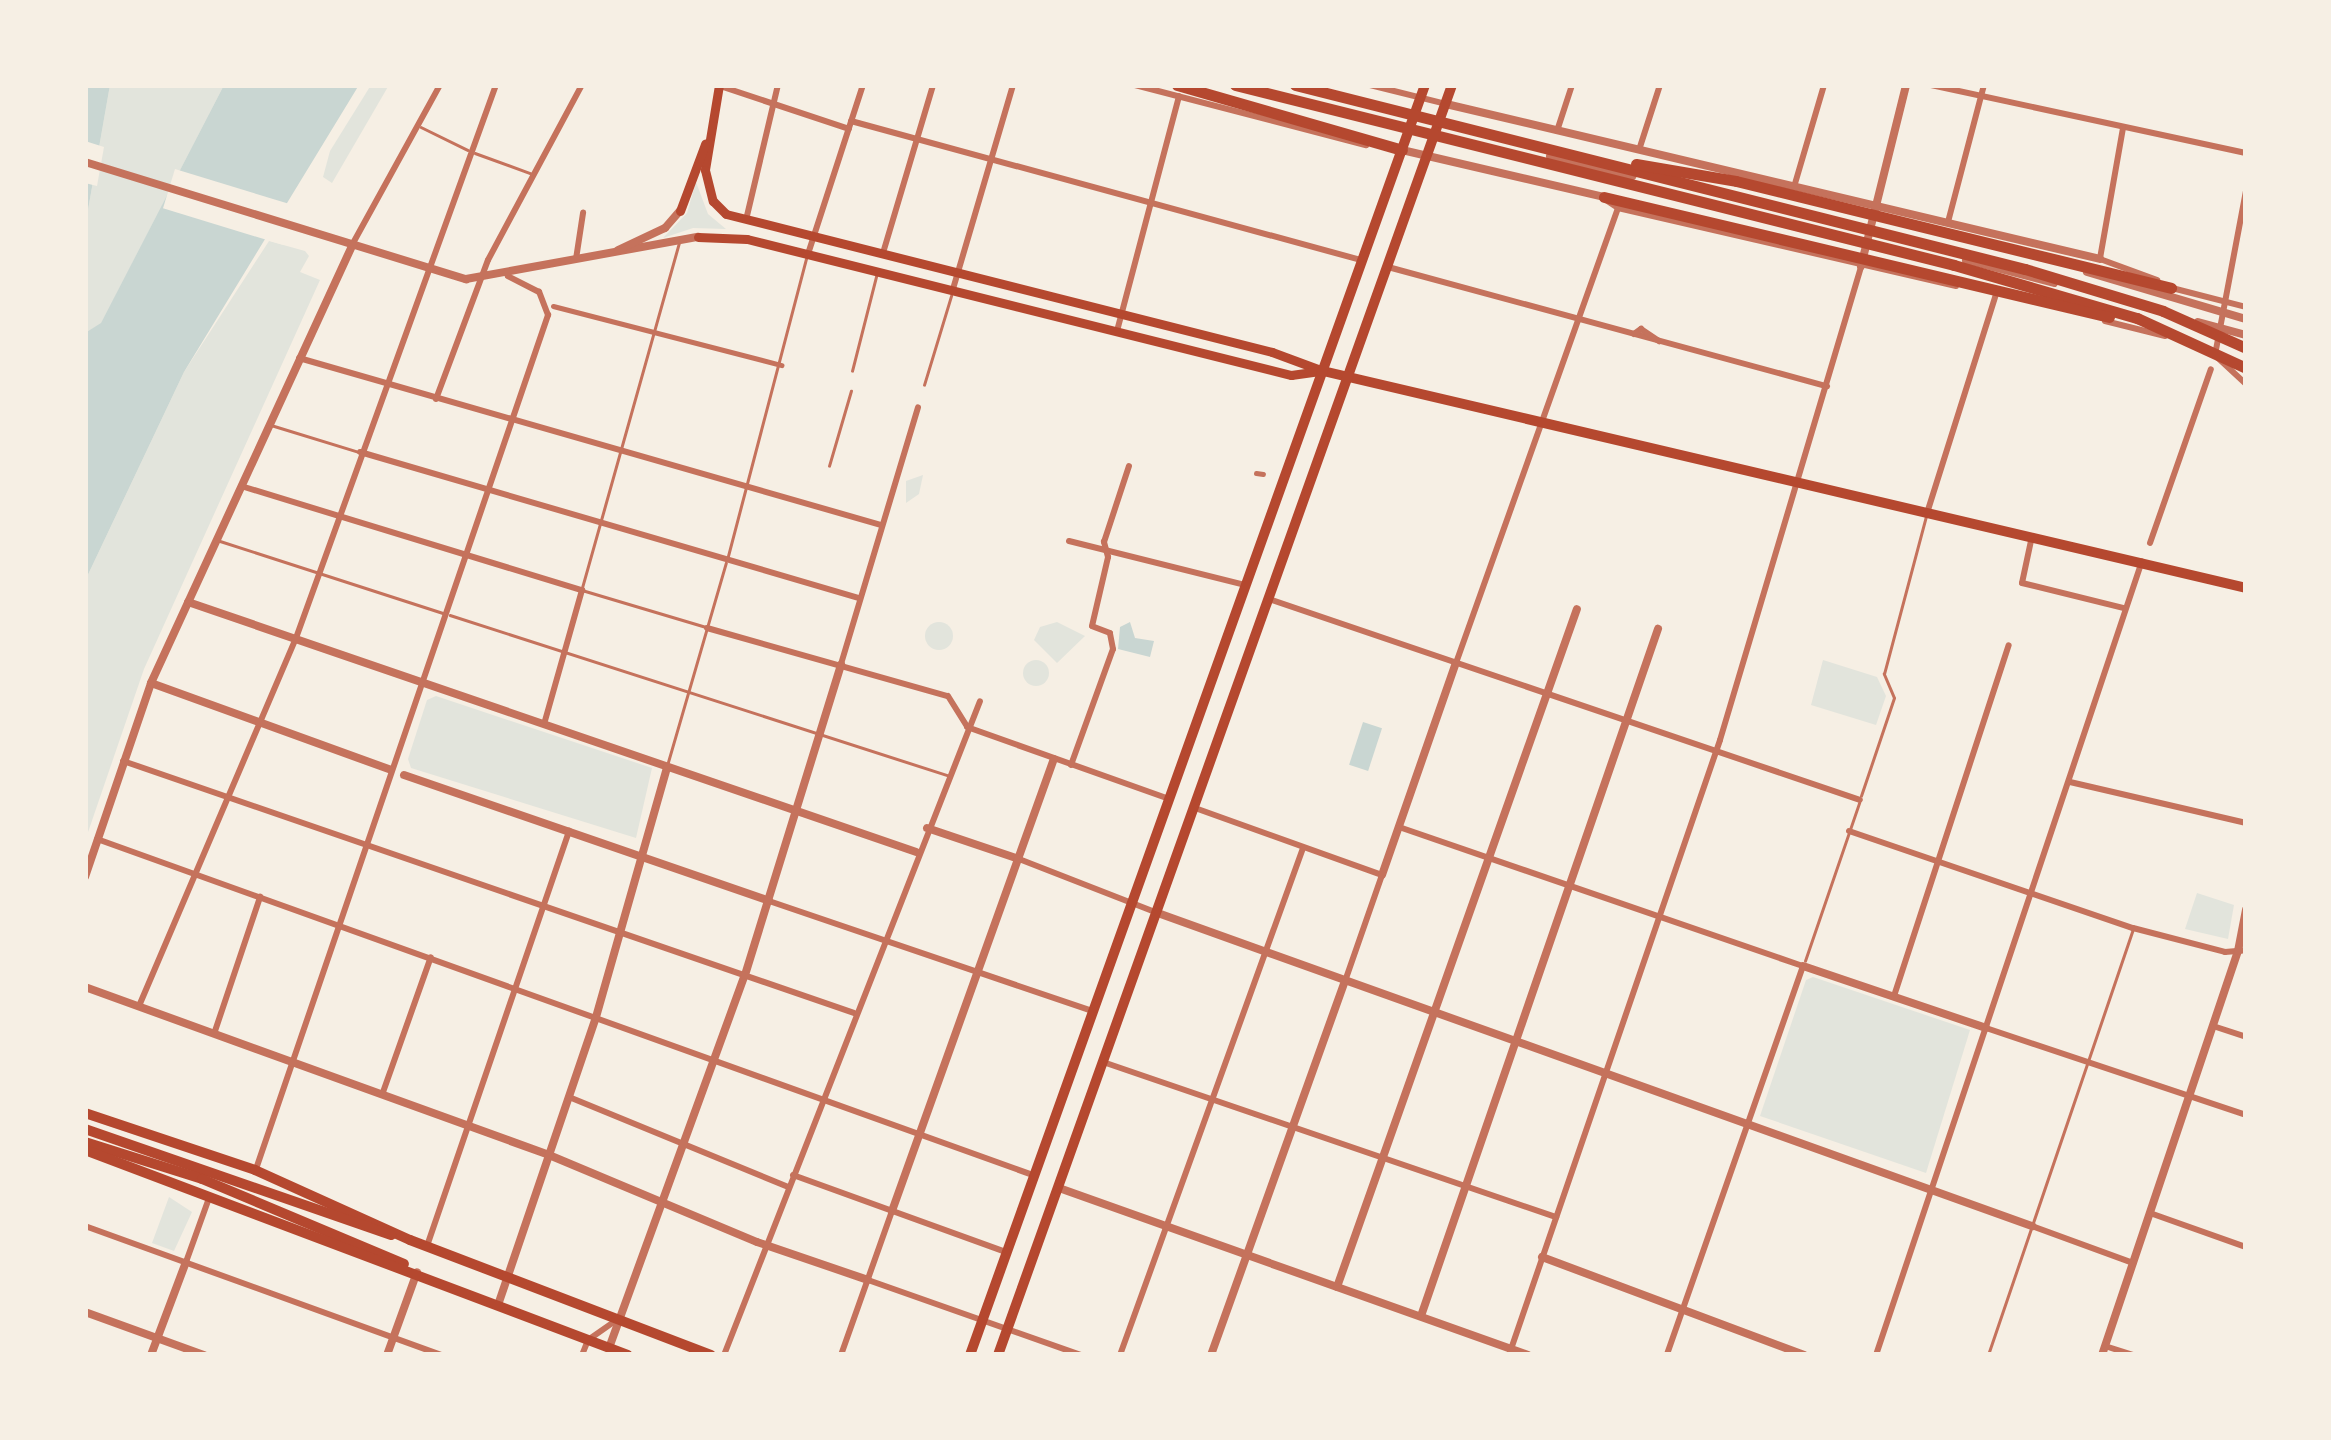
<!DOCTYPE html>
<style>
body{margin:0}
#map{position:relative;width:2331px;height:1440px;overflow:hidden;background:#f6efe4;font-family:"Open Sans",sans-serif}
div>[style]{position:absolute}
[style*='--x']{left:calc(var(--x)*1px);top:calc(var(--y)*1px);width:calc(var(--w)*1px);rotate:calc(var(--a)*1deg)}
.green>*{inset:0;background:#e2e4dc}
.round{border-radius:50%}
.water>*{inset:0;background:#c9d6d2;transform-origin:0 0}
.pier>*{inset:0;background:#f6efe4;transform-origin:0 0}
.service>*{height:2.5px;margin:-1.25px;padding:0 1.25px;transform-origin:1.25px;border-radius:1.25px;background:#c5725c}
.pedestrian>*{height:5px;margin:-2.5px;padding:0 2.5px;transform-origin:2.5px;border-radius:2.5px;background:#c5725c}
.minor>*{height:6px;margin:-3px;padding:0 3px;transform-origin:3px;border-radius:3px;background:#c5725c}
.tertiary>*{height:8px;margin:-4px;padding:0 4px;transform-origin:4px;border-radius:4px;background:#c5725c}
.secondary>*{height:9px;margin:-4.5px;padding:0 4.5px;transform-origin:4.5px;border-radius:4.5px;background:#b5482f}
.primary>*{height:10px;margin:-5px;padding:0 5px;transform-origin:5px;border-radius:5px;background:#b5482f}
.trunk>*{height:10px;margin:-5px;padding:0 5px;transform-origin:5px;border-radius:5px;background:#b5482f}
.motorway>*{height:11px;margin:-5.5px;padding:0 5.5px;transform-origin:5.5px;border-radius:5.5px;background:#b5482f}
span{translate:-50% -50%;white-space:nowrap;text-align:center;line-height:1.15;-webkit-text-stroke:9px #f6efe4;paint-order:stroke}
.frame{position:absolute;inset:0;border:88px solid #f6efe4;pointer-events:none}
</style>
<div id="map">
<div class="green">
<div style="clip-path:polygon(110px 85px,224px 85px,101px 324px,85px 333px,85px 227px)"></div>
<div style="clip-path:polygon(371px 85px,389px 85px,332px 183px,323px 177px,330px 151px)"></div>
<div style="clip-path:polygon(696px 182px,708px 214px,726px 229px,693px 228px,663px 238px,687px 213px)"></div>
<div style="clip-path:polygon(269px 241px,305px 251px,309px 256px,300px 272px,320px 280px,144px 669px,85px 841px,85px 581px,184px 372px)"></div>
<div style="clip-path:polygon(923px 475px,919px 494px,906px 503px,906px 481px)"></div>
<div class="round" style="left:925px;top:622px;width:28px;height:28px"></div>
<div style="clip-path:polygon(1057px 622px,1085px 636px,1057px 663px,1034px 640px,1040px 627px)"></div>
<div style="clip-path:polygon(1823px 660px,1877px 677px,1886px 696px,1876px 725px,1811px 705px)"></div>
<div class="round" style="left:1023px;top:660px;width:26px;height:26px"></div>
<div style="clip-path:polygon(436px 696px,652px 768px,636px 838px,411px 768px,408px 759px,427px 700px)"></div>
<div style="clip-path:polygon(2197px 893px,2234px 905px,2228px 939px,2185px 929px)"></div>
<div style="clip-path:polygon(1813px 977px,1970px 1030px,1926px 1173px,1760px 1116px,1806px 980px)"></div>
<div style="clip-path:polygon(169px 1197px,192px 1212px,174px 1251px,152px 1243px)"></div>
</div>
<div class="water">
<div style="clip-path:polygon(85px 85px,110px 85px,85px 227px)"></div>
<div style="clip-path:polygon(224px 85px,359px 85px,184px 372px,85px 581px,85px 333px,101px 323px)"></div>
<div style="clip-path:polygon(1130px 622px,1135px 638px,1154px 641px,1150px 657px,1118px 649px,1120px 627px)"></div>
<div style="left:1363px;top:722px;width:20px;height:45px;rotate:18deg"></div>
</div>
<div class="pier">
<div style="clip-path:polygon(85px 141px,104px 147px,97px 186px,85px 183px)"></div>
<div style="left:175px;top:169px;width:125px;height:41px;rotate:17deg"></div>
</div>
<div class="service">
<div style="--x:421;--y:127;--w:52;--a:26.1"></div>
<div style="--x:475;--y:153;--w:59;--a:20"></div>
<div style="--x:680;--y:241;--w:362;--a:105.7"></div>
<div style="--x:582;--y:590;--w:129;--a:16.6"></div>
<div style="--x:852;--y:371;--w:101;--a:-75.7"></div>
<div style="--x:924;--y:385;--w:93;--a:-73.1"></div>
<div style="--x:271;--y:425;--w:92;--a:17.1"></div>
<div style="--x:829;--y:466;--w:78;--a:-73.7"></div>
<div style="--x:217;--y:540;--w:237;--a:17.9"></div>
<div style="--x:728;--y:556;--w:311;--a:-75.3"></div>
<div style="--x:450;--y:615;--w:522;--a:17.85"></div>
<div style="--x:668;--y:762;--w:207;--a:-73.8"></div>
<div style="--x:1861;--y:796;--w:103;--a:-71.4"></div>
<div style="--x:1894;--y:698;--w:26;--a:-113"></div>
<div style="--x:1884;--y:674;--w:163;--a:-75.1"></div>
<div style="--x:1805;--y:961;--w:167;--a:-71.1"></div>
<div style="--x:1988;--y:1355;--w:449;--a:-71.2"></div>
</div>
<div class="pedestrian">
<div style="--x:553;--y:306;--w:236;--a:14.5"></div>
<div style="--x:1256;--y:473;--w:7;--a:8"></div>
</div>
<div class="minor">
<div style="--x:717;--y:85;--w:139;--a:18.4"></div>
<div style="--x:1135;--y:85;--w:239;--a:14.6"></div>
<div style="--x:1370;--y:85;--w:78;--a:14"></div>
<div style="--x:1931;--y:85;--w:322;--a:12.2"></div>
<div style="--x:851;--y:121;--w:529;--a:15.25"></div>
<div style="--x:2123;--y:128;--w:133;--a:100"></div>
<div style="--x:2100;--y:259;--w:61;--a:20.2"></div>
<div style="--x:1557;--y:131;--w:48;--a:-71.9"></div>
<div style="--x:1639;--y:150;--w:68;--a:-72.1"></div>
<div style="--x:1794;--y:187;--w:106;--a:-73.6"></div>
<div style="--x:1606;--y:200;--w:14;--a:34"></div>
<div style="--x:1618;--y:208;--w:347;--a:13"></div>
<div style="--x:746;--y:220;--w:139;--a:-76.7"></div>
<div style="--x:1948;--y:222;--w:142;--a:-75.3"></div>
<div style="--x:352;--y:245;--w:183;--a:-61.2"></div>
<div style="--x:883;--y:253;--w:175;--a:-73.4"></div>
<div style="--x:808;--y:254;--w:178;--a:-72"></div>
<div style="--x:576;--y:259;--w:47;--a:-81.3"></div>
<div style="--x:1388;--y:267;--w:455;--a:15.2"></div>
<div style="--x:2172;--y:288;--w:76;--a:14.4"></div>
<div style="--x:953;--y:289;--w:213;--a:-73.6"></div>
<div style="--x:2105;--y:321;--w:62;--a:14"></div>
<div style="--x:1117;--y:331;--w:243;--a:-75.2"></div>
<div style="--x:1634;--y:334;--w:9;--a:-36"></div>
<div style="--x:1641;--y:329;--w:22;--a:34"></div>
<div style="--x:2215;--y:355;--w:167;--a:-79.3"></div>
<div style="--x:299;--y:358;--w:605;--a:16.01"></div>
<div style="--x:2218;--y:358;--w:38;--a:43"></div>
<div style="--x:436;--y:399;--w:148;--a:-69.5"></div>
<div style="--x:488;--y:260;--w:199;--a:-61.8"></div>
<div style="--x:360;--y:452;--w:520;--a:16.31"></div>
<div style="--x:241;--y:486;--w:357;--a:17"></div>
<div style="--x:582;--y:590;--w:139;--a:105.8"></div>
<div style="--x:1928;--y:510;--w:226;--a:-72.5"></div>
<div style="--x:2032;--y:536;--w:48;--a:102"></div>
<div style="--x:2022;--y:583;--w:105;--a:13.8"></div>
<div style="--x:1069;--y:541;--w:181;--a:14"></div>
<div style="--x:2150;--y:543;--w:184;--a:-70.7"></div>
<div style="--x:1269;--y:599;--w:624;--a:18.78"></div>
<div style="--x:707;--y:628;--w:250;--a:15.8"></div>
<div style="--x:948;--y:696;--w:36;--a:58"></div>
<div style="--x:967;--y:727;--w:214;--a:19.6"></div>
<div style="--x:1456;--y:663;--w:483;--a:-70.4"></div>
<div style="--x:841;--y:664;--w:268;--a:-73.3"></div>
<div style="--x:123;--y:761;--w:773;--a:19.02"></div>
<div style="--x:1071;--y:765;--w:123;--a:-70.1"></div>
<div style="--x:1113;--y:649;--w:16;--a:-101"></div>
<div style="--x:1110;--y:633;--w:19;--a:-159"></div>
<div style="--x:1092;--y:626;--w:71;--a:-76.9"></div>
<div style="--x:1108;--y:557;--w:16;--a:-105"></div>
<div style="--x:1104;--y:542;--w:80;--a:-71.8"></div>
<div style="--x:2070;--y:782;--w:181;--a:13.1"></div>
<div style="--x:1195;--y:808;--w:199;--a:19.7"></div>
<div style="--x:1382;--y:875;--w:112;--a:109.2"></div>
<div style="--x:1399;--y:827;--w:427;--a:19"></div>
<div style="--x:1803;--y:966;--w:412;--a:109.3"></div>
<div style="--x:1849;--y:831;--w:300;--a:18.9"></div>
<div style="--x:2133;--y:928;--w:95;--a:14.6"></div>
<div style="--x:2225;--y:952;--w:21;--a:-5"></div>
<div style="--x:97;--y:839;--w:994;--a:19.75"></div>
<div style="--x:1019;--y:859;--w:146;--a:21.3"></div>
<div style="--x:769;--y:901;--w:342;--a:18.8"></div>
<div style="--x:1894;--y:996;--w:369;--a:-71.9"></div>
<div style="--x:139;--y:1006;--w:400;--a:-66.9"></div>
<div style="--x:296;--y:638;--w:588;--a:-70.12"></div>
<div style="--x:2213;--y:1026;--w:35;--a:18"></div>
<div style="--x:1986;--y:1028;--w:274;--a:18.5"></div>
<div style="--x:214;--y:1034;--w:145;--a:-71.4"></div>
<div style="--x:1103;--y:1062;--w:479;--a:18.9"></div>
<div style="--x:382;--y:1095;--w:146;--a:-70.5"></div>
<div style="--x:569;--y:1097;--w:237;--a:22.3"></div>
<div style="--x:256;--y:1169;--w:903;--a:-71.12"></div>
<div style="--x:548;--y:315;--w:25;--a:-111"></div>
<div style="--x:539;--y:292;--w:35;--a:-153"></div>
<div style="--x:793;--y:1175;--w:226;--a:19.9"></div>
<div style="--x:2150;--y:1213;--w:102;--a:19.5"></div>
<div style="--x:85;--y:1226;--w:380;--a:19.9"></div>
<div style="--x:2032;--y:1226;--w:108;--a:20.1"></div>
<div style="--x:427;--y:1246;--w:439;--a:-71.1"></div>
<div style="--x:186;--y:1262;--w:68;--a:-70.2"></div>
<div style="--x:868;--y:1280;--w:226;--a:19.4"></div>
<div style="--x:2105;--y:1346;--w:29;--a:18"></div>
<div style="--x:582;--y:1355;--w:16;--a:-68"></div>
<div style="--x:588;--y:1340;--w:32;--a:-35"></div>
<div style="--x:724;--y:1355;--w:702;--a:-68.62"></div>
<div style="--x:841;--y:1355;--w:153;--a:-70.5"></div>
<div style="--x:1120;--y:1355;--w:539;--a:-70.15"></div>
<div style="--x:1509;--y:1355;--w:650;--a:-71.06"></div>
<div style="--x:1720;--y:740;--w:495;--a:-73.4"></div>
<div style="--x:1876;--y:1355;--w:837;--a:-71.48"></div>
</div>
<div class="tertiary">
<div style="--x:1446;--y:104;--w:672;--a:13.33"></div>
<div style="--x:1402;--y:150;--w:207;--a:13.1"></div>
<div style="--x:1550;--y:156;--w:85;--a:13.5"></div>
<div style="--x:85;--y:162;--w:399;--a:17.1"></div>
<div style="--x:466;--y:279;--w:236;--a:-10.3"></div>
<div style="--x:618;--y:250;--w:52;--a:-25.1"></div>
<div style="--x:665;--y:228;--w:23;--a:-49"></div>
<div style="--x:1966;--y:260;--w:91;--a:14.6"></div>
<div style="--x:1861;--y:266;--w:187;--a:-76"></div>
<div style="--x:2087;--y:272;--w:166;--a:16.5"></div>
<div style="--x:2198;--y:322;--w:50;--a:15.2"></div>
<div style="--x:188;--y:602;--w:770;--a:18.95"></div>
<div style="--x:151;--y:683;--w:255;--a:19.9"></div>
<div style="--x:404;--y:775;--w:386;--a:19"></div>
<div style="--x:927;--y:828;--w:97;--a:18.6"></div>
<div style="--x:1382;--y:875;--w:225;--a:-70.8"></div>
<div style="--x:85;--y:877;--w:205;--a:-71.2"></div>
<div style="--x:151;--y:683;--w:482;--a:-65.3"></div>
<div style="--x:1155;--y:912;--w:932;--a:19.7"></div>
<div style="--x:1803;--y:966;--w:193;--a:18.7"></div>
<div style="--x:85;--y:987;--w:493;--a:19.9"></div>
<div style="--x:549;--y:1155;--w:225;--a:22.7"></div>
<div style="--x:757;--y:1242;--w:117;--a:18.9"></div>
<div style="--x:1059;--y:1188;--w:498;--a:19.6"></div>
<div style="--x:892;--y:1211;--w:480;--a:-70.3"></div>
<div style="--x:1542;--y:1257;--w:280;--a:20.5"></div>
<div style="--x:1337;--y:1287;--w:719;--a:-70.51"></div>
<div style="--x:498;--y:1305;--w:304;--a:-71.2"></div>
<div style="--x:596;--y:1017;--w:260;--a:-74.1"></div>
<div style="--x:85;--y:1312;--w:127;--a:19.9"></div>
<div style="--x:1421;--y:1316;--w:727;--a:-70.97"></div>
<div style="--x:609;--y:1348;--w:397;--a:-70"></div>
<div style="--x:745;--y:975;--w:325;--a:-72.8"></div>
<div style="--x:151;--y:1355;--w:99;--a:-69.4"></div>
<div style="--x:387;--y:1355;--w:88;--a:-70.1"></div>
<div style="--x:1211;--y:1355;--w:397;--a:-70.3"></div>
<div style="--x:2102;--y:1355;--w:426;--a:-71.4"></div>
<div style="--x:2238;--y:951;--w:42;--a:-79"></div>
</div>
<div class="secondary">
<div style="--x:719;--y:85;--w:86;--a:99.4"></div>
<div style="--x:705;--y:170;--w:32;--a:76"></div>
<div style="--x:713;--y:201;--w:18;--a:45"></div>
<div style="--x:726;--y:214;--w:563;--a:14.18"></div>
<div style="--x:1272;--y:352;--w:54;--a:20.4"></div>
<div style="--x:680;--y:211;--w:72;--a:-69.5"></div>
<div style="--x:698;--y:237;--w:49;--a:2.3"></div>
<div style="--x:747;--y:239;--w:561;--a:14.04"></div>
<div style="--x:1291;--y:375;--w:29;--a:-8"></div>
</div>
<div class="primary">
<div style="--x:1323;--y:371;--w:948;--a:13.23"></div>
<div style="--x:85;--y:1113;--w:179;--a:18.5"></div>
<div style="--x:255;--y:1170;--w:170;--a:24.3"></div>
<div style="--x:410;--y:1240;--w:322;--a:20.9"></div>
<div style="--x:85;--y:1129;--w:324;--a:19.1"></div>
<div style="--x:85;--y:1142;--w:123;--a:17.5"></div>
<div style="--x:202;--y:1179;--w:219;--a:22.8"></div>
<div style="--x:85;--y:1150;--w:580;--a:20.68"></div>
</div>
<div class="trunk">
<div style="--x:970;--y:1355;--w:1349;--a:-70.29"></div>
<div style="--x:998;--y:1355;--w:1349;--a:-70.33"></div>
</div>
<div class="motorway">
<div style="--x:1177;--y:85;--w:234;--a:16.1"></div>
<div style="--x:1235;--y:85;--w:741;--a:14.05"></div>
<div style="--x:1954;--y:265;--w:191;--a:16.2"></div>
<div style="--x:2137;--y:318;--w:120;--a:24.6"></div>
<div style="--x:1295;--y:85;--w:753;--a:14.15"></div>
<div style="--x:2025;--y:269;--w:144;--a:16.9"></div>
<div style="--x:2163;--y:311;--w:91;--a:24"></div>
<div style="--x:1636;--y:164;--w:101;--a:9.6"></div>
<div style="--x:1736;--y:181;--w:448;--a:13.8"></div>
<div style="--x:1604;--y:197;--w:519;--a:13.37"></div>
</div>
<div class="frame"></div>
</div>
